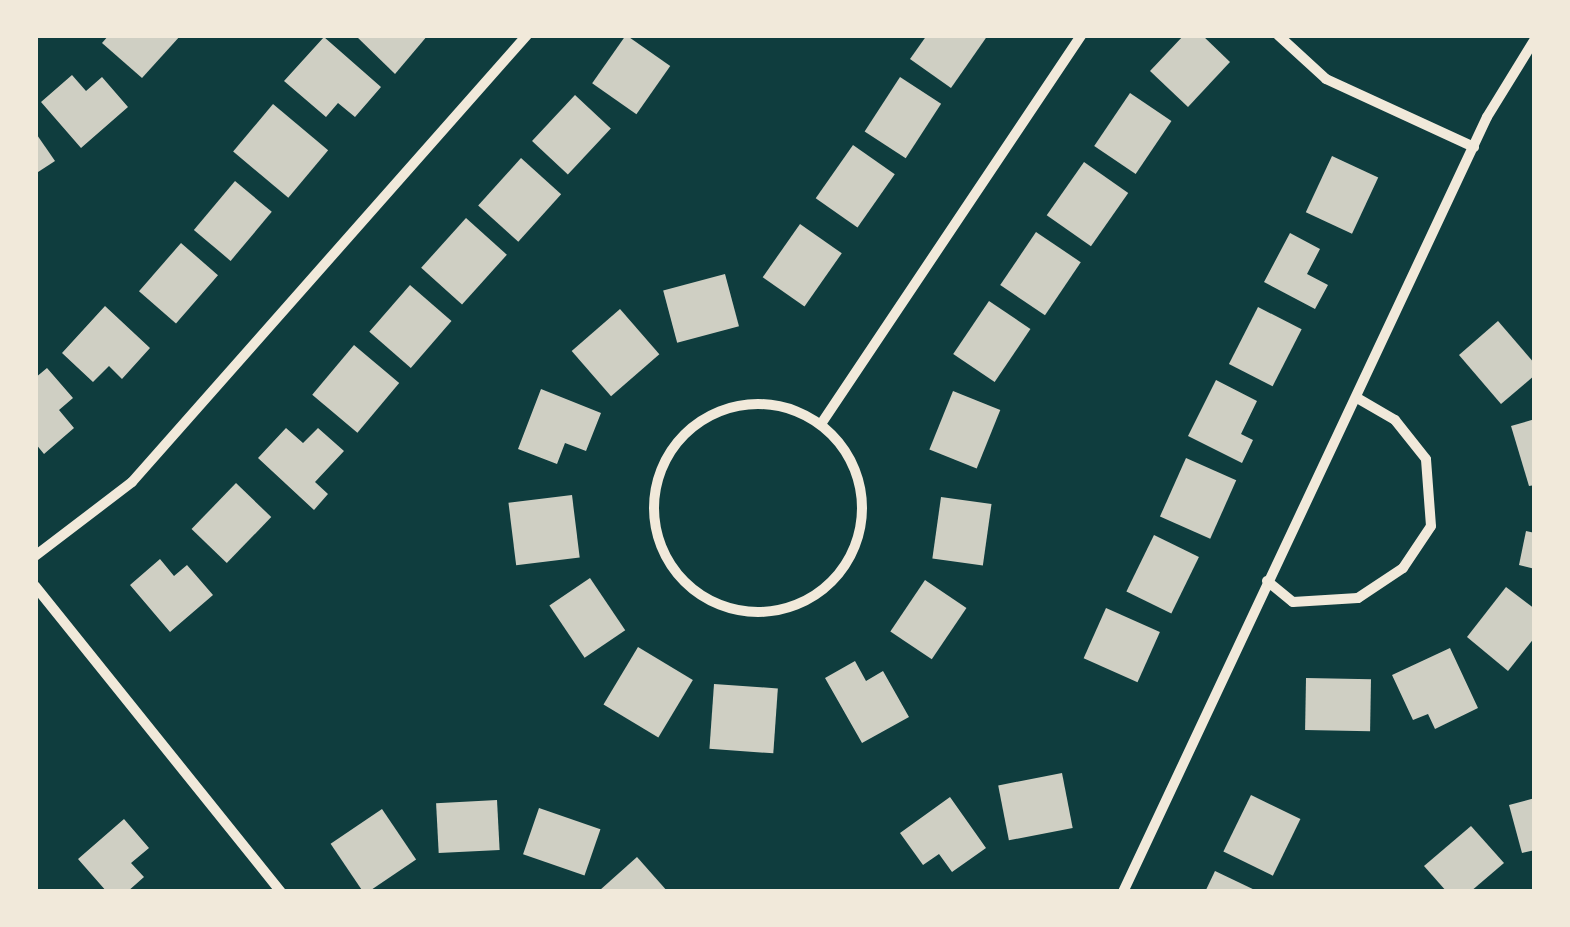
<!DOCTYPE html>
<style>
body{margin:0}
#map{position:relative;width:1570px;height:927px;overflow:hidden;background:#0f3d3e;font-family:Raleway,sans-serif}
div>[style]{position:absolute}
[style*='--x']{left:calc(var(--x)*1px);top:calc(var(--y)*1px);width:calc(var(--w)*1px);rotate:calc(var(--a)*1deg)}
.building>*{inset:0;background:#cfcfc3;transform-origin:0 0}
.minor>*{height:10px;margin:-5px;padding:0 5px;transform-origin:5px;border-radius:5px;background:#f1e9da}
.minor>.ring{margin:-5px;padding:0;box-sizing:content-box;background:none;border:10px solid #f1e9da;border-radius:50%}
span{translate:-50% -50%;white-space:nowrap;text-align:center;line-height:1.15;-webkit-text-stroke:10px #f1e9da;paint-order:stroke}
.frame{position:absolute;inset:0;border:38px solid #f1e9da;pointer-events:none}
</style>
<div id="map">
<div class="building">
<div style="clip-path:polygon(109px 35px,181px 35px,142px 78px,102px 43px)"></div>
<div style="clip-path:polygon(355px 35px,428px 35px,395px 74px)"></div>
<div style="left:626px;top:35px;width:54px;height:59px;rotate:35deg"></div>
<div style="clip-path:polygon(927px 35px,988px 35px,951px 88px,910px 59px)"></div>
<div style="clip-path:polygon(1184px 35px,1202px 35px,1230px 62px,1188px 107px,1150px 71px)"></div>
<div style="clip-path:polygon(324px 37px,381px 87px,355px 117px,338px 103px,326px 117px,284px 81px)"></div>
<div style="clip-path:polygon(72px 75px,86px 91px,102px 77px,128px 107px,81px 148px,41px 102px)"></div>
<div style="left:900px;top:77px;width:49px;height:65px;rotate:33deg"></div>
<div style="left:1130px;top:93px;width:50px;height:64px;rotate:34deg"></div>
<div style="left:575px;top:95px;width:49px;height:63px;rotate:43deg"></div>
<div style="left:273px;top:104px;width:72px;height:62px;rotate:40deg"></div>
<div style="clip-path:polygon(35px 132px,55px 161px,35px 174px)"></div>
<div style="left:853px;top:145px;width:51px;height:65px;rotate:35deg"></div>
<div style="left:1332px;top:156px;width:51px;height:62px;rotate:25deg"></div>
<div style="left:521px;top:158px;width:54px;height:64px;rotate:42deg"></div>
<div style="left:1084px;top:162px;width:54px;height:65px;rotate:35deg"></div>
<div style="left:235px;top:181px;width:48px;height:64px;rotate:40deg"></div>
<div style="left:466px;top:218px;width:55px;height:67px;rotate:42deg"></div>
<div style="left:800px;top:224px;width:51px;height:65px;rotate:35deg"></div>
<div style="left:1036px;top:232px;width:54px;height:64px;rotate:34deg"></div>
<div style="clip-path:polygon(1290px 233px,1320px 249px,1307px 274px,1328px 285px,1315px 309px,1264px 282px)"></div>
<div style="left:181px;top:243px;width:49px;height:64px;rotate:41deg"></div>
<div style="left:725px;top:274px;width:54px;height:64px;rotate:75deg"></div>
<div style="left:410px;top:285px;width:55px;height:62px;rotate:41deg"></div>
<div style="left:989px;top:301px;width:50px;height:64px;rotate:34deg"></div>
<div style="clip-path:polygon(105px 306px,150px 348px,122px 379px,109px 366px,93px 382px,62px 353px)"></div>
<div style="left:1258px;top:307px;width:49px;height:64px;rotate:27deg"></div>
<div style="left:620px;top:309px;width:60px;height:64px;rotate:49deg"></div>
<div style="clip-path:polygon(1498px 321px,1535px 364px,1535px 375px,1501px 404px,1459px 355px)"></div>
<div style="left:354px;top:345px;width:59px;height:65px;rotate:40deg"></div>
<div style="clip-path:polygon(47px 368px,73px 398px,59px 410px,74px 428px,44px 454px,35px 443px,35px 378px)"></div>
<div style="clip-path:polygon(1216px 380px,1257px 401px,1241px 434px,1253px 440px,1242px 463px,1188px 436px)"></div>
<div style="clip-path:polygon(541px 389px,601px 413px,586px 451px,565px 443px,557px 464px,518px 449px)"></div>
<div style="left:953px;top:391px;width:51px;height:63px;rotate:22deg"></div>
<div style="clip-path:polygon(1535px 419px,1535px 485px,1529px 486px,1511px 426px)"></div>
<div style="clip-path:polygon(286px 428px,303px 443px,318px 428px,344px 451px,315px 482px,328px 494px,314px 510px,258px 458px)"></div>
<div style="left:1186px;top:458px;width:55px;height:64px;rotate:24deg"></div>
<div style="left:236px;top:483px;width:49px;height:64px;rotate:44deg"></div>
<div style="left:572px;top:495px;width:63px;height:64px;rotate:83deg"></div>
<div style="left:941px;top:497px;width:51px;height:62px;rotate:8deg"></div>
<div style="clip-path:polygon(1526px 531px,1535px 533px,1535px 569px,1519px 565px)"></div>
<div style="left:1154px;top:535px;width:50px;height:63px;rotate:26deg"></div>
<div style="clip-path:polygon(160px 559px,174px 576px,187px 565px,213px 595px,170px 632px,130px 585px)"></div>
<div style="left:590px;top:578px;width:63px;height:49px;rotate:56deg"></div>
<div style="left:925px;top:580px;width:50px;height:62px;rotate:34deg"></div>
<div style="clip-path:polygon(1506px 587px,1535px 609px,1535px 637px,1508px 671px,1467px 637px)"></div>
<div style="left:1106px;top:608px;width:59px;height:55px;rotate:24deg"></div>
<div style="left:638px;top:647px;width:64px;height:67px;rotate:31deg"></div>
<div style="clip-path:polygon(1450px 648px,1478px 708px,1435px 729px,1428px 714px,1413px 720px,1392px 675px)"></div>
<div style="clip-path:polygon(855px 661px,866px 681px,883px 671px,909px 717px,862px 743px,825px 678px)"></div>
<div style="left:1306px;top:678px;width:65px;height:52px;rotate:1deg"></div>
<div style="left:714px;top:684px;width:64px;height:65px;rotate:4deg"></div>
<div style="left:1062px;top:773px;width:56px;height:65px;rotate:79deg"></div>
<div style="left:1251px;top:795px;width:55px;height:63px;rotate:26deg"></div>
<div style="clip-path:polygon(950px 797px,986px 848px,952px 872px,939px 854px,923px 865px,900px 833px)"></div>
<div style="clip-path:polygon(1535px 798px,1535px 850px,1522px 853px,1509px 805px)"></div>
<div style="left:497px;top:800px;width:50px;height:61px;rotate:87deg"></div>
<div style="left:539px;top:808px;width:65px;height:49px;rotate:19deg"></div>
<div style="left:382px;top:809px;width:61px;height:62px;rotate:56deg"></div>
<div style="clip-path:polygon(124px 819px,149px 848px,131px 863px,144px 877px,127px 892px,107px 892px,78px 859px)"></div>
<div style="clip-path:polygon(1471px 826px,1504px 863px,1470px 892px,1447px 892px,1424px 866px)"></div>
<div style="clip-path:polygon(637px 857px,668px 892px,602px 892px,600px 890px)"></div>
<div style="clip-path:polygon(1215px 871px,1259px 892px,1205px 892px)"></div>
</div>
<div class="minor">
<div style="--x:1278;--y:35;--w:65;--a:42.5"></div>
<div style="--x:1326;--y:79;--w:163;--a:24.7"></div>
<div class="ring" style="left:654px;top:404px;width:198px;height:198px"></div>
<div style="--x:821;--y:424;--w:468;--a:-56.2"></div>
<div style="--x:35;--y:556;--w:122;--a:-37.3"></div>
<div style="--x:132;--y:482;--w:597;--a:-48.53"></div>
<div style="--x:1267;--y:581;--w:33;--a:39"></div>
<div style="--x:1293;--y:602;--w:65;--a:-3.5"></div>
<div style="--x:1358;--y:598;--w:54;--a:-33.7"></div>
<div style="--x:1403;--y:568;--w:50;--a:-56.3"></div>
<div style="--x:1431;--y:526;--w:67;--a:-94.3"></div>
<div style="--x:1426;--y:459;--w:50;--a:-128.5"></div>
<div style="--x:1395;--y:420;--w:44;--a:-149.9"></div>
<div style="--x:35;--y:586;--w:393;--a:51.2"></div>
<div style="--x:1123;--y:892;--w:856;--a:-64.84"></div>
<div style="--x:1487;--y:117;--w:92;--a:-58.4"></div>
</div>
<div class="frame"></div>
</div>
